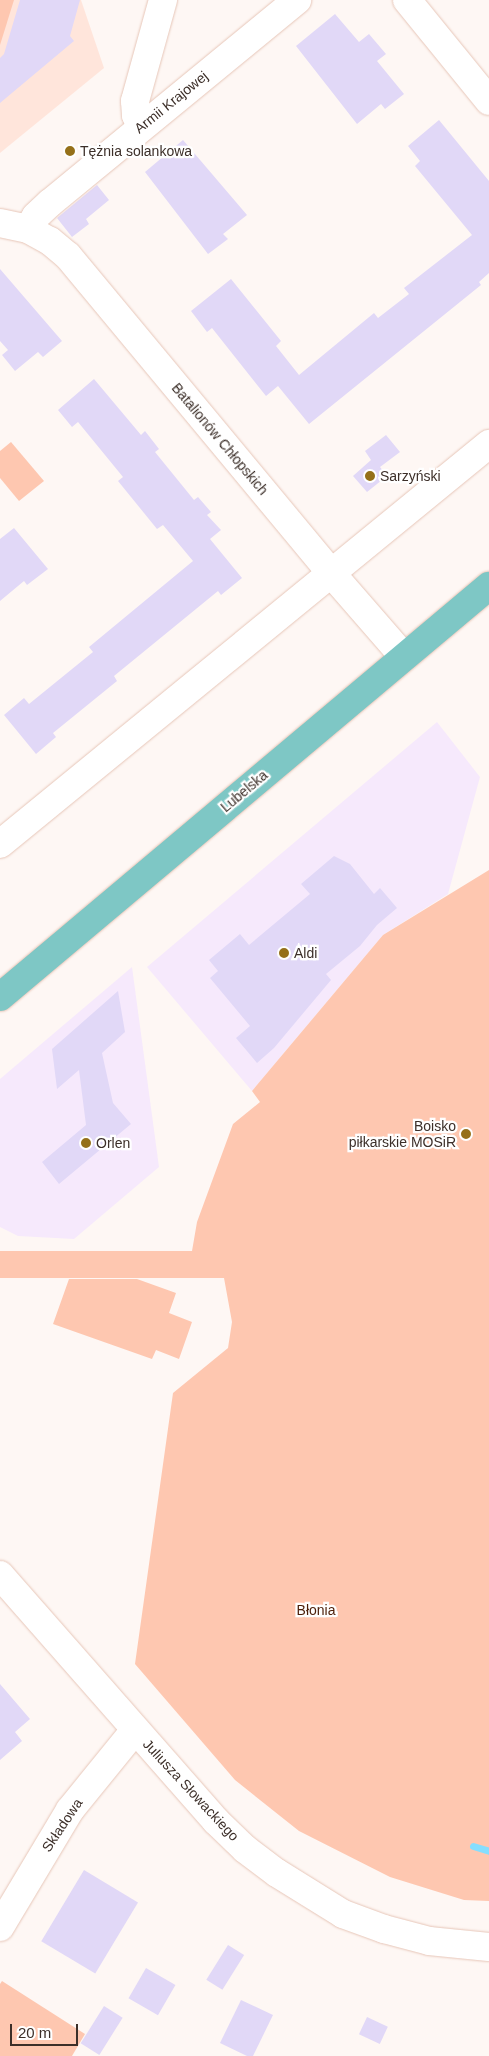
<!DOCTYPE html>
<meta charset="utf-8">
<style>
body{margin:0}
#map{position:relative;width:489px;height:2056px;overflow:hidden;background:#fef7f4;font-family:Arial,sans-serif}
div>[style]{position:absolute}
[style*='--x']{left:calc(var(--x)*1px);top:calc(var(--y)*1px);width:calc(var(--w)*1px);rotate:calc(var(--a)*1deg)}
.commercial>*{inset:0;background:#f6e9fc}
.built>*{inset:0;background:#ffe5db}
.green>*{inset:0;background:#fec7b0}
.stream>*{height:7px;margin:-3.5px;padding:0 3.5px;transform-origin:3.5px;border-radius:3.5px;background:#85defe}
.building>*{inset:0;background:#e1d8f7;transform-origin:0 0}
.roads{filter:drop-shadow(0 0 1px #e7c6b8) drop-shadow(0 0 1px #e7c6b8)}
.minor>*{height:28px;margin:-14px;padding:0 14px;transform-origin:14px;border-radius:14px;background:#fff}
.major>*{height:28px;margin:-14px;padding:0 14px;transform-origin:14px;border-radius:14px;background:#7ec7c5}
.dots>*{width:14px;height:14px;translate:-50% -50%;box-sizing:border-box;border:2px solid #fff;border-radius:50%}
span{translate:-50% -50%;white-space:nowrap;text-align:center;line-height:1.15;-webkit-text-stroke:4.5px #fff;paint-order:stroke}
.street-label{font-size:14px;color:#3c2f29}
.poi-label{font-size:14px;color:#3c2f29}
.left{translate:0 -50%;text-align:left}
.right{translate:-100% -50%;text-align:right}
.park-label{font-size:14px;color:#4c1f09}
.scale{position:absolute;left:10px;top:2024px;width:68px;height:22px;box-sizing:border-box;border:2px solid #3c2f29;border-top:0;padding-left:6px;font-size:15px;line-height:18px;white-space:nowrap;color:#3c2f29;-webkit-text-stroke:4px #fff;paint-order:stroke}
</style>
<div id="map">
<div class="commercial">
<div style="clip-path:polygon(437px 722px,480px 777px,448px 894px,383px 935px,252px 1091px,147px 967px)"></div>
<div style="clip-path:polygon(132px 967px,159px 1167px,74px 1239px,18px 1236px,0 1227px,0 1079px)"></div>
</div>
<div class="built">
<div style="clip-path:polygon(0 0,81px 0,104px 68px,0 153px)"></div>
</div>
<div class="green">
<div style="clip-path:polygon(0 0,14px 0,0 45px)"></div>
<div style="clip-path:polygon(11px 442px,44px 481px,19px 501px,0 478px,0 451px)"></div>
<div style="clip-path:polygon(489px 870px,489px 1901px,464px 1900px,390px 1877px,299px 1831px,235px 1780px,135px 1664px,173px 1393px,228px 1348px,232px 1322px,224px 1278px,0 1278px,0 1251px,192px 1251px,197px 1222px,233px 1124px,260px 1102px,252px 1091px,383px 935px)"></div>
<div style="clip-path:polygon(69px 1279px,137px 1279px,176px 1293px,169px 1313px,192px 1322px,179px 1359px,156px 1350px,152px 1359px,53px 1324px)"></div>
<div style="clip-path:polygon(2px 1981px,85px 2034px,72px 2056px,0 2056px,0 1984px)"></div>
</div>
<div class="stream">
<div style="--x:473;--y:1846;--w:17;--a:17"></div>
</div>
<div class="building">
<div style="clip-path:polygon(20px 0,80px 0,70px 36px,74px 41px,0 103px,0 58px,4px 54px)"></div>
<div style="clip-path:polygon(335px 14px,359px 42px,369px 34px,386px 54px,377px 61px,404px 94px,385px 109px,381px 104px,357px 124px,296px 46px)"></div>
<div style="clip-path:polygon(439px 120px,489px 181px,489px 273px,479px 282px,481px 285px,309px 424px,278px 386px,266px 396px,212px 328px,207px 332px,191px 311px,231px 279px,281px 341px,276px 346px,299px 375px,374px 313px,378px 318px,409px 294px,404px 288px,472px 235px,415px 166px,420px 161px,408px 146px)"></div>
<div style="clip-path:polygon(183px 140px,247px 215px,223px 234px,228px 239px,208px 254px,145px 172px)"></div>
<div style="clip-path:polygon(97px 185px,109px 200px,86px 219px,89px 224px,72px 237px,57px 218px)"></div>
<div style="clip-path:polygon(0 269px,62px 341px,43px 357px,38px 352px,15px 371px,2px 355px,8px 350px,0 341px)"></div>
<div style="clip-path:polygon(94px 379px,141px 435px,145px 431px,159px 449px,155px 452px,194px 500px,198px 497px,211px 512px,207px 515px,221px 530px,210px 539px,242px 578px,221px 595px,218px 591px,114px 676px,117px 681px,53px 733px,56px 737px,36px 754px,4px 715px,24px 698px,29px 704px,93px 652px,89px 647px,193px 561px,163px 525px,157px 529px,118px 481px,123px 477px,78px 422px,72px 427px,58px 410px)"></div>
<div style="clip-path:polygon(386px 435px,400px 452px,380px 467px,387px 476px,367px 492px,353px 476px,371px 460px,365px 451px)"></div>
<div style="clip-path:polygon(14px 528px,48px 569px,27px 585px,24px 581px,0 601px,0 539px)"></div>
<div style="clip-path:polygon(334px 856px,350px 864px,374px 894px,380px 888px,397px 908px,377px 925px,360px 946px,326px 974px,331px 980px,274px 1048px,257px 1063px,236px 1038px,250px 1026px,210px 978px,218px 971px,209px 960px,240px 934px,249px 945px,310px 894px,301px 884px)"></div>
<div style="clip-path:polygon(118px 991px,125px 1032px,102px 1053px,113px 1103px,131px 1124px,59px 1184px,42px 1162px,86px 1125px,79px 1070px,57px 1089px,52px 1049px)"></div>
<div style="clip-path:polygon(0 1684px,30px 1719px,15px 1732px,22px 1741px,0 1760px)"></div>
<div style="left:84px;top:1870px;width:63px;height:83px;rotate:31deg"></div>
<div style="left:228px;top:1945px;width:19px;height:41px;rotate:32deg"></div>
<div style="left:146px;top:1968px;width:34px;height:35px;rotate:30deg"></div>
<div style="clip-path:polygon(241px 2000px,273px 2015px,253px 2056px,247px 2056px,220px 2043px)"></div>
<div style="left:104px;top:2006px;width:22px;height:44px;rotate:32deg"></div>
<div style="left:367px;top:2017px;width:23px;height:19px;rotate:25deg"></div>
</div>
<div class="roads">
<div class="minor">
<div style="--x:407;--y:0;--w:130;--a:50.9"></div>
<div style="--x:141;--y:127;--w:13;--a:-113"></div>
<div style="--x:136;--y:115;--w:14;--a:-94"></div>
<div style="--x:135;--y:101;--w:105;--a:-74.5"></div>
<div style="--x:0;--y:223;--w:29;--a:12"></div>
<div style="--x:28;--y:229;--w:25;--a:29"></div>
<div style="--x:50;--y:241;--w:23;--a:40"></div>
<div style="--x:68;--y:256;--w:412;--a:50.3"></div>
<div style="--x:331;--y:573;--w:111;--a:49"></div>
<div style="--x:28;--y:229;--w:15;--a:-58"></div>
<div style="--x:36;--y:216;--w:19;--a:-43"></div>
<div style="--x:50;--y:203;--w:320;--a:-39.4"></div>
<div style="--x:0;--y:844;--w:632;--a:-39.28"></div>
<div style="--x:0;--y:1575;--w:327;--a:48.7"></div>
<div style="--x:216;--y:1821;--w:40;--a:44"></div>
<div style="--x:245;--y:1849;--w:40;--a:37"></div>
<div style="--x:277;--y:1873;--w:78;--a:31.8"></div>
<div style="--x:343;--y:1914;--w:44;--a:20.1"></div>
<div style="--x:384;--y:1929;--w:47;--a:14.9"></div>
<div style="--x:429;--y:1941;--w:60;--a:5.7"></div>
<div style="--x:0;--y:1927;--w:136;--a:-59.1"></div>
<div style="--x:70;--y:1810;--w:103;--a:-50.9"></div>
</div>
<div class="major">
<div style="--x:0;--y:997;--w:639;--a:-40.05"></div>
</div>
</div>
<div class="dots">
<div style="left:70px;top:151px;background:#957019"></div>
<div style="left:370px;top:476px;background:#957019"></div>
<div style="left:284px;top:953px;background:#957019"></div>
<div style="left:466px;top:1134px;background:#957019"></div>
<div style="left:86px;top:1143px;background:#957019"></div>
</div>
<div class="street-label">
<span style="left:171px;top:102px;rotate:-39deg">Armii Krajowej</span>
<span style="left:220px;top:439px;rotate:50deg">Batalionów Chłopskich</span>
<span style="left:244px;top:791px;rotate:-40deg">Lubelska</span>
<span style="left:191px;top:1790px;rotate:47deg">Juliusza Słowackiego</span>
<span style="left:62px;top:1825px;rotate:-56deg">Składowa</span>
</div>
<div class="poi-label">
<span class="left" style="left:80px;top:151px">Tężnia solankowa</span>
<span class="left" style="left:380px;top:476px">Sarzyński</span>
<span class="left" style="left:294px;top:953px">Aldi</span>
<span class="right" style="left:456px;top:1134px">Boisko<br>piłkarskie MOSiR</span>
<span class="left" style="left:96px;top:1143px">Orlen</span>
</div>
<div class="park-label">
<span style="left:316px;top:1610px">Błonia</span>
</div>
<div class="scale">20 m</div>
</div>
